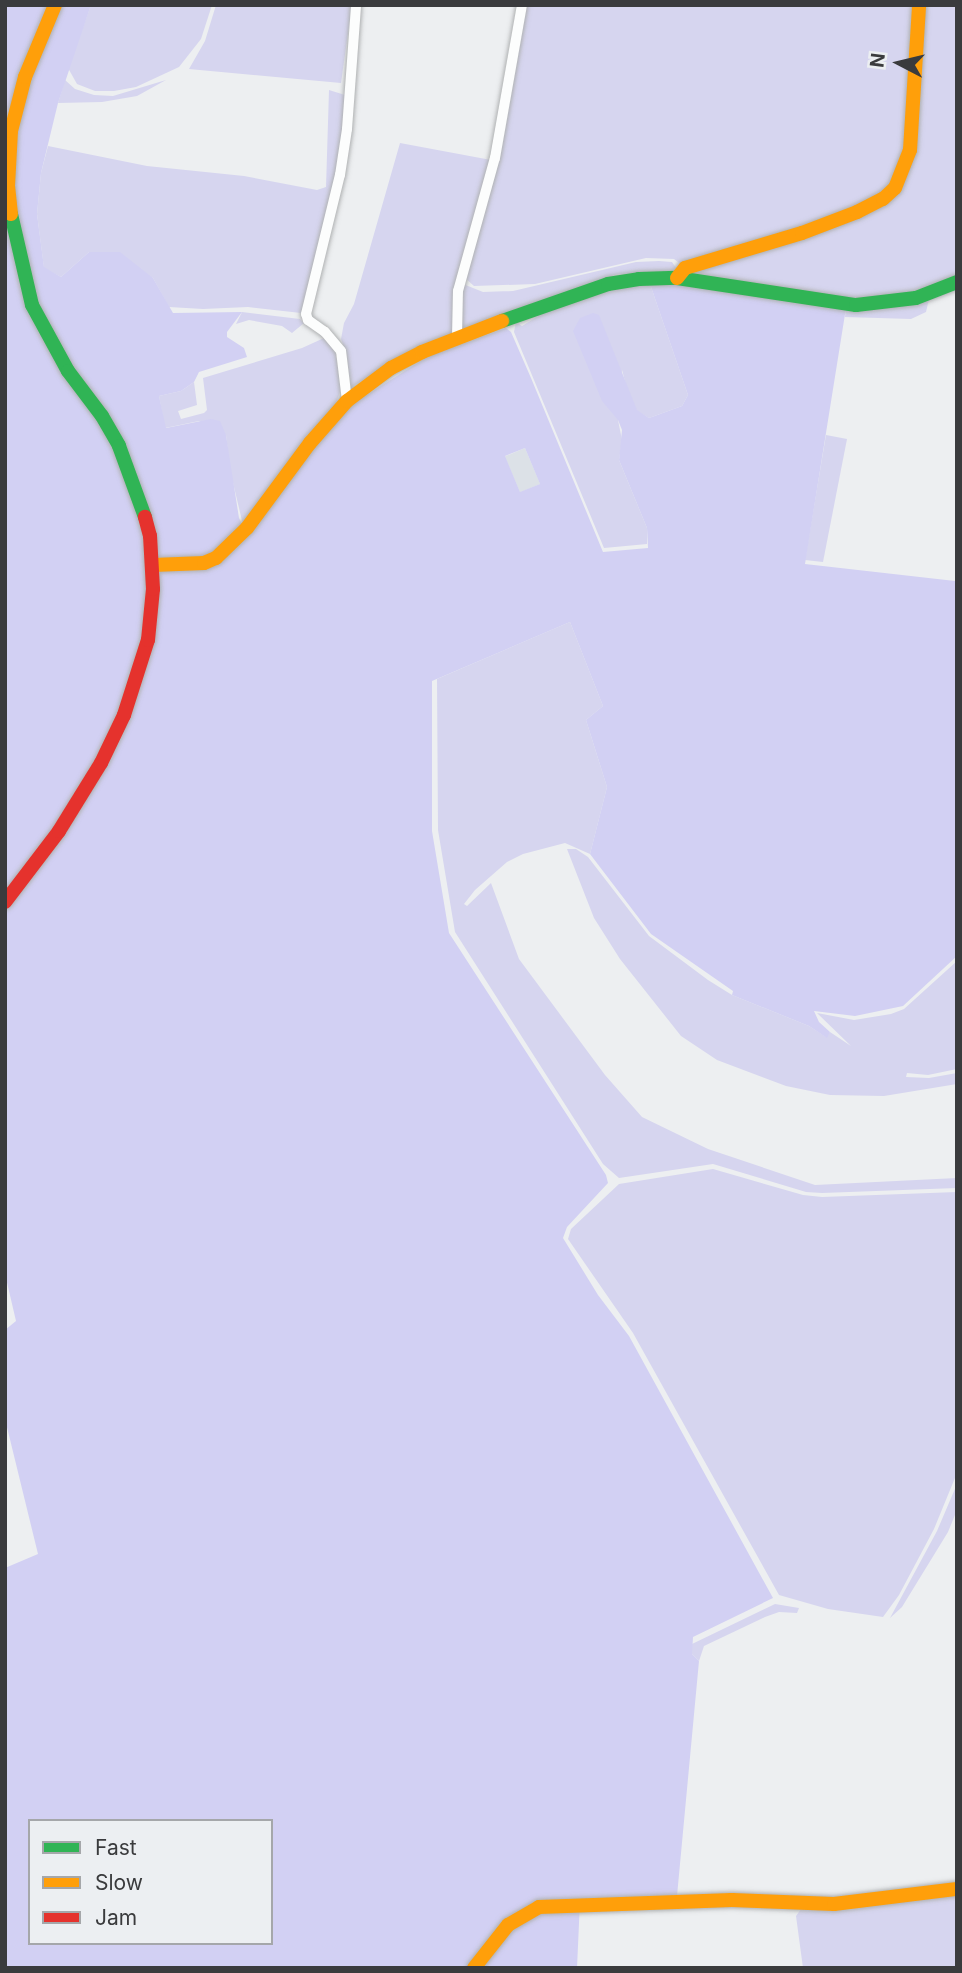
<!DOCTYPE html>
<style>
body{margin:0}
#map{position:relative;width:962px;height:1973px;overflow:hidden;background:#edeff1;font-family:Inter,sans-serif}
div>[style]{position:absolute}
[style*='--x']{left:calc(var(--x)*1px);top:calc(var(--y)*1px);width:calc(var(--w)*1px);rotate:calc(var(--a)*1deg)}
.built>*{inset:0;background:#dce1e7;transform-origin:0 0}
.green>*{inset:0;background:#d6d5ef}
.forest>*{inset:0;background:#d2d0f3}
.roads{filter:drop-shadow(0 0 2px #afb1b2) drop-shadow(0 0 2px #afb1b2)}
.street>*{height:10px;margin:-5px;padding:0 5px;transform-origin:5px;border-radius:5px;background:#fcfdfd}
.fast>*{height:14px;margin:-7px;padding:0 7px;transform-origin:7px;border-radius:7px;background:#30b455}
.slow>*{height:14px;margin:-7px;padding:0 7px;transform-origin:7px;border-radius:7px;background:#ff9f0a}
.jam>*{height:14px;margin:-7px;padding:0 7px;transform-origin:7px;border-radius:7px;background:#e5322d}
span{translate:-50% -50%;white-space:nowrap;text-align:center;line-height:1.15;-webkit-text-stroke:5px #eceff2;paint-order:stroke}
.frame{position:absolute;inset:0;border:7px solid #3a3b3d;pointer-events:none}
.legend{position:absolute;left:28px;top:1819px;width:245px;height:126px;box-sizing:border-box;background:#eceff2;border:2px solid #a5a7aa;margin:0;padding:9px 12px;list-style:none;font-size:21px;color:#3a3b3d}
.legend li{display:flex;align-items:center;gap:14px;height:35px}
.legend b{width:35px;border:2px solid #a5a7aa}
.north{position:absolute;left:864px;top:28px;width:70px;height:70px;-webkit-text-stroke:5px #eceff2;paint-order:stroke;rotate:277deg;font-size:19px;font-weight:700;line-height:28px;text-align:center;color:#3a3b3d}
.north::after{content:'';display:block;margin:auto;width:24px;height:32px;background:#3a3b3d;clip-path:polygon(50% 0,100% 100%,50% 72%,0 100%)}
</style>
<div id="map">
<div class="built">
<div style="left:525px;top:448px;width:39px;height:22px;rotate:67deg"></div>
</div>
<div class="green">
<div style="clip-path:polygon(91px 5px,212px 5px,201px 39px,179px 67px,136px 87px,114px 91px,95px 91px,77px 84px,68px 68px)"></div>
<div style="clip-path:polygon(216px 5px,352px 5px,341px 83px,189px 69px,205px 41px)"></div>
<div style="clip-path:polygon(524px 5px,914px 5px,910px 40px,925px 5px,957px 5px,957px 275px,914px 292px,867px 300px,829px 297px,714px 277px,691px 272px,674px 259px,646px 258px,535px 284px,474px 286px,465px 278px)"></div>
<div style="clip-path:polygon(65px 80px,75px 89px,94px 95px,113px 96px,166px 80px,137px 96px,102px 102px,58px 103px)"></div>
<div style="clip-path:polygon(329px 90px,345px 95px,344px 130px,327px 222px,301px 313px,248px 307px,203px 309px,169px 307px,153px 278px,89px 252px,61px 277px,44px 268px,37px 214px,41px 173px,48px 146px,147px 166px,244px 176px,317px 190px,326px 187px)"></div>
<div style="clip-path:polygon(400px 143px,491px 160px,476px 214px,454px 334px,419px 347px,351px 387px,346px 353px,341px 339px,344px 323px,354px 304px)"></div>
<div style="clip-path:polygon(659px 261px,672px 262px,676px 268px,672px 272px,617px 274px,460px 330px,463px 284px,483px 292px,513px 291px,636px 262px)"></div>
<div style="clip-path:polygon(650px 284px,688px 395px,682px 406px,649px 418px,637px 411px,629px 396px,622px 370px,618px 420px,622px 440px,619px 460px,647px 528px,647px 544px,604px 548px,514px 332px,516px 322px,522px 326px,548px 310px,609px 289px)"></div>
<div style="clip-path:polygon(929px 299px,926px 312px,911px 319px,845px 317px,846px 308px)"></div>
<div style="clip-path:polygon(242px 312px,300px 319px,304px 323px,292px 333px,282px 326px,249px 320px,236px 324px)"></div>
<div style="clip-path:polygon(324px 338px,335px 350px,338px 368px,341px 389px,335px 406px,243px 525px,230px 470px,226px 435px,199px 421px,165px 428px,159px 396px,181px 391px,194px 382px,197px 405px,178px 411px,181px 419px,204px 413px,207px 410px,203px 378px,302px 348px)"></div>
<div style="clip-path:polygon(826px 435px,847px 439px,823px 562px,805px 560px)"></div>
<div style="clip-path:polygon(570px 622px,603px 706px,586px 720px,607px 787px,590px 854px,565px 843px,523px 854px,507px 862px,475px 890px,464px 904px,467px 906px,491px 883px,519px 959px,605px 1075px,642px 1117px,708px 1149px,815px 1185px,957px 1178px,957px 1188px,822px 1193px,806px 1192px,713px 1164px,619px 1178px,603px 1164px,455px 932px,438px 830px,437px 679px)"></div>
<div style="clip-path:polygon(567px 849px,576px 849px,588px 857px,649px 936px,708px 980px,732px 995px,809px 1026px,826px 1037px,830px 1032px,851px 1046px,817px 1013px,854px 1020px,891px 1014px,904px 1009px,957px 961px,957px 1069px,928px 1075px,907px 1073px,906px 1077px,929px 1078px,957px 1073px,957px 1084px,884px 1096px,830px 1095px,786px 1086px,717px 1060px,681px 1036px,620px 959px,594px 918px)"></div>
<div style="clip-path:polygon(713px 1169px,803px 1195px,822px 1197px,957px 1192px,957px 1473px,934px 1529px,899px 1595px,883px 1617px,828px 1609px,779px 1595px,633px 1333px,568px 1239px,571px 1229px,619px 1184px)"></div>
<div style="clip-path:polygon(957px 1484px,957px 1510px,948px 1532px,902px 1607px,890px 1618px,937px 1531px)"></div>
<div style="clip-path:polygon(775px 1604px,799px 1608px,797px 1613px,779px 1612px,765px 1617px,704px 1646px,699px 1661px,692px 1654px,692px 1644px)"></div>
<div style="clip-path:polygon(957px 1894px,957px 1968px,803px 1968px,796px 1916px,801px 1909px,848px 1910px)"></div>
</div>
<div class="forest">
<div style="clip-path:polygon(evenodd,5px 5px,91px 5px,58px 103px,41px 173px,37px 214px,44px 267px,61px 277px,89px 252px,120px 252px,153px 278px,173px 313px,242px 312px,227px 332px,227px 337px,244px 348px,247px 357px,199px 372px,194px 382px,181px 391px,159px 396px,166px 428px,211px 419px,220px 421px,226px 435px,239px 518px,247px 534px,293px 472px,351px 405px,427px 357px,506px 328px,511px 332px,531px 378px,603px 552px,648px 548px,647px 528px,619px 460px,622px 430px,618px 420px,602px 401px,573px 331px,580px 318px,593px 313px,599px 315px,637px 410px,649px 418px,682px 406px,688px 395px,650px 284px,654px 282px,846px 308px,805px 564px,955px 581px,957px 956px,903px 1006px,855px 1016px,814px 1011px,819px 1022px,830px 1032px,827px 1038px,809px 1026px,732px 995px,733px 991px,651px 934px,590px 854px,607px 787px,586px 720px,603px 706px,570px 622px,432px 681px,432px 831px,449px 933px,606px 1175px,608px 1183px,567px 1227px,563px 1238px,598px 1295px,629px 1336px,773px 1598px,693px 1637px,692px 1654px,699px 1661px,677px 1896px,580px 1901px,577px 1968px,5px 1968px,5px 1568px,38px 1554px,5px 1419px,5px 1330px,16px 1321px,5px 1274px,5px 5px,525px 448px,540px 484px,520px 492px,505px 456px,525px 448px,5px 5px,30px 1821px,271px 1821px,271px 1943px,30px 1943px,30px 1821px)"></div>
</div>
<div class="roads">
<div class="street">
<div style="--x:457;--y:337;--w:46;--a:-88.8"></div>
<div style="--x:458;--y:291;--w:138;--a:-74.5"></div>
<div style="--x:495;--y:158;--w:155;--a:-80"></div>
<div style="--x:347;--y:401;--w:50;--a:-96.8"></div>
<div style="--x:341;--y:351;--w:25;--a:-130"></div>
<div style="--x:325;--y:332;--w:21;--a:-145"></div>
<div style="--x:308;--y:320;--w:6;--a:-108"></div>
<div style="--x:306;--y:314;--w:143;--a:-76.3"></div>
<div style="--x:340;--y:175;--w:47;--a:-81.3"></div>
<div style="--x:347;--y:129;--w:124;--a:-85.8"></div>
</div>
<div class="fast">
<div style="--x:11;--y:214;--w:93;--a:77"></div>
<div style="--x:32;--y:305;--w:75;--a:61.4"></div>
<div style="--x:68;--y:371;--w:56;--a:52.9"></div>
<div style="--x:102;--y:416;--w:34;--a:60"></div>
<div style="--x:119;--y:446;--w:76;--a:69.9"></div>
<div style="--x:502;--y:321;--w:112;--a:-19.2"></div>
<div style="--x:608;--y:284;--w:31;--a:-9"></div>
<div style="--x:639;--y:279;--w:38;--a:-2"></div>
<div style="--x:677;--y:278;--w:181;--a:8.6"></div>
<div style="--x:856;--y:305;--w:60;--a:-6.7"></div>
<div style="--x:916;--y:298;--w:44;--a:-21.3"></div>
</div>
<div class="slow">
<div style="--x:11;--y:214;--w:28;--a:-96"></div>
<div style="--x:8;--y:186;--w:55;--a:-86.9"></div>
<div style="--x:11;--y:131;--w:56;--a:-75.5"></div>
<div style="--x:25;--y:77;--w:78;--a:-67.4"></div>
<div style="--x:677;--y:278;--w:13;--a:-51"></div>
<div style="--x:685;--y:268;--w:122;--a:-16.7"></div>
<div style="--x:802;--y:233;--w:59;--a:-20.9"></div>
<div style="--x:857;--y:212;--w:29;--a:-27"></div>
<div style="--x:883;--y:199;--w:16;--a:-43"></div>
<div style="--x:895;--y:188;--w:41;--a:-68.5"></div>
<div style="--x:910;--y:150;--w:145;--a:-86.4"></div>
<div style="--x:153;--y:565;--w:51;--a:-2.2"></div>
<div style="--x:204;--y:563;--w:13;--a:-23"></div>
<div style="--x:216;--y:558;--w:43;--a:-44.1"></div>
<div style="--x:247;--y:528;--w:106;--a:-53.5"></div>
<div style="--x:310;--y:443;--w:56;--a:-48.6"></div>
<div style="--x:347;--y:401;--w:55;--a:-36.9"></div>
<div style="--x:391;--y:368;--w:35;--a:-27"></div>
<div style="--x:422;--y:352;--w:86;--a:-21.2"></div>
<div style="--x:474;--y:1968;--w:55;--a:-51.7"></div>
<div style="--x:508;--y:1925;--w:36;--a:-30"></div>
<div style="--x:539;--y:1907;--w:193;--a:-2.1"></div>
<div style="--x:732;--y:1900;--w:102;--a:2.2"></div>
<div style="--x:834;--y:1904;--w:124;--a:-7"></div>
</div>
<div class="jam">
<div style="--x:5;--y:902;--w:89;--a:-52.7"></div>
<div style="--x:59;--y:831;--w:80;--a:-58.3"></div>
<div style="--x:101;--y:763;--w:53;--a:-64.4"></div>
<div style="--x:124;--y:715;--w:79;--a:-72.3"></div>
<div style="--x:148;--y:640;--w:51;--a:-84.4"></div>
<div style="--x:153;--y:589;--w:53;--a:-93.2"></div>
<div style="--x:150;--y:536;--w:20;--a:-105"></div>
</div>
</div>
<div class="frame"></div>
<ul class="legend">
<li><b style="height:9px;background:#30b455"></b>Fast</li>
<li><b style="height:9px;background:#ff9f0a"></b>Slow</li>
<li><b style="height:9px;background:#e5322d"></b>Jam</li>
</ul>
<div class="north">N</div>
</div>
